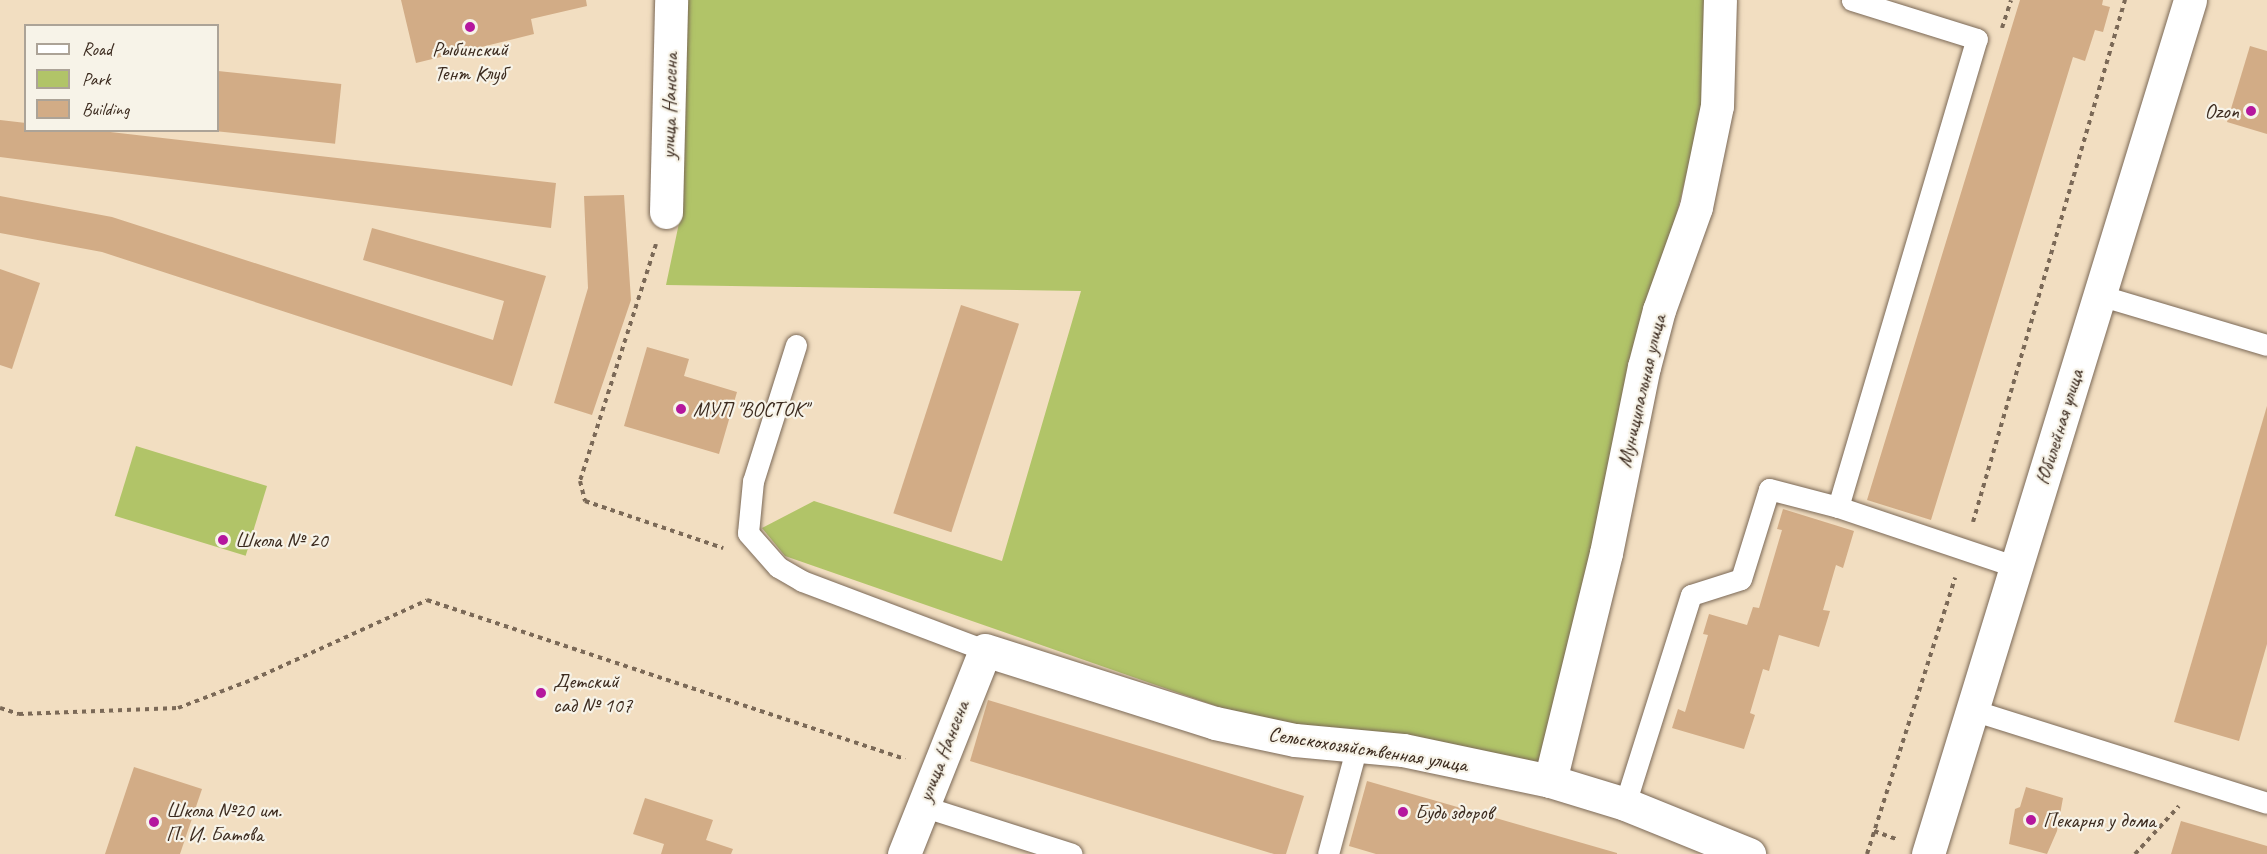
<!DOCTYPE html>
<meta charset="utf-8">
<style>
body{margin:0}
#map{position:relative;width:2267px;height:854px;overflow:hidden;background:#f2dec1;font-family:Caveat,sans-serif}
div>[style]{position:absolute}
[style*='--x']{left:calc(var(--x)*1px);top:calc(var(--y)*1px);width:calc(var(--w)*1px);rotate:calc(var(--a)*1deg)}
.green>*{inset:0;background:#b1c468;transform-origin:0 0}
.building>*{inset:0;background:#d2ac86;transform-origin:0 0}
.path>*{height:4px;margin-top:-2px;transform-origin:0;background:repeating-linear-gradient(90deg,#7b6957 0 4.5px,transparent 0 9px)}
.roads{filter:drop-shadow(0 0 2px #7b6957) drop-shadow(0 0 2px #7b6957)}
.lane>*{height:21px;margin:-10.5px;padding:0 10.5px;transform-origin:10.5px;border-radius:10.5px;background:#fff}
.street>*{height:33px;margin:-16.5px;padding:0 16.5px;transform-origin:16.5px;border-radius:16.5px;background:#fff}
.secondary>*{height:33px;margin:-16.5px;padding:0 16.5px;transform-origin:16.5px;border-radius:16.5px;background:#fff}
.dots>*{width:16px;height:16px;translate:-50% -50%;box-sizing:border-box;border:3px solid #f7f3e8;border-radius:50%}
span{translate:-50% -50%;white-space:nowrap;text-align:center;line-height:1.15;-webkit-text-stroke:4.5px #f7f3e8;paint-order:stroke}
.poi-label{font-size:21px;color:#3b2a1e}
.right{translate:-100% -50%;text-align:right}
.left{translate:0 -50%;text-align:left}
.street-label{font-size:21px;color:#3b2a1e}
.legend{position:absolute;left:24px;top:24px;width:195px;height:108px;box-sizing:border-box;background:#f7f3e8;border:2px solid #aca397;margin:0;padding:8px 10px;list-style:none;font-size:18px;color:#3b2a1e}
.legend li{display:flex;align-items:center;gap:12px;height:30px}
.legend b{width:30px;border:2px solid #aca397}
</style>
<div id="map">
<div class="green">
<div style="clip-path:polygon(684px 0,1704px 0,1703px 107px,1540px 767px,1299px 726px,1219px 707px,785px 556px,762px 528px,814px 501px,1002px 561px,1081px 291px,666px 285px,683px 204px)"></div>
<div style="left:136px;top:446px;width:137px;height:73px;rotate:17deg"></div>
</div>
<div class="building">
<div style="clip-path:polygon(401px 0,586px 0,587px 6px,531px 19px,534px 34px,416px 63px)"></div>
<div style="clip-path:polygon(2020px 0,2103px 0,2102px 5px,2110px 7px,2103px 32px,2095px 30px,2085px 61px,2073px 57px,1931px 520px,1867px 500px)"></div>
<div style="clip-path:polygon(2250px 46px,2267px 51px,2267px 134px,2227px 122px)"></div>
<div style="left:218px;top:71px;width:124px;height:60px;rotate:6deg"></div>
<div style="clip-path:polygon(0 120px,26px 123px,26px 130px,93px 130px,556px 183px,551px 228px,0 157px)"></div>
<div style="clip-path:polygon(624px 195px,631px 300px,592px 415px,554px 403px,588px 288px,584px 196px)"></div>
<div style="clip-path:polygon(0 196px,112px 217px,493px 340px,504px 301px,363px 260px,372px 228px,546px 276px,512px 386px,102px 252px,0 233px)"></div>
<div style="clip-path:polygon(0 269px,40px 283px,12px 369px,0 365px)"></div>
<div style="left:961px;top:305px;width:61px;height:219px;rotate:18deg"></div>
<div style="clip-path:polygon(647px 347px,689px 359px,684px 376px,737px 392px,719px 454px,624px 426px)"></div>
<div style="clip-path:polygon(2267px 406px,2267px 644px,2239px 741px,2174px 722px)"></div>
<div style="clip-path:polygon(1783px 509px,1854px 531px,1843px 568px,1836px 565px,1823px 610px,1830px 611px,1819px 647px,1779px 635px,1769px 671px,1763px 669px,1750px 713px,1755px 715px,1744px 749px,1672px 728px,1678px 709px,1685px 712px,1708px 635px,1703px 634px,1709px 614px,1747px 625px,1753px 607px,1759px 608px,1782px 530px,1777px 529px)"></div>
<div style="clip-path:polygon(988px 700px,1304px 796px,1286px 854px,1274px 854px,970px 761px)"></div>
<div style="clip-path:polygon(134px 767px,202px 789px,180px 854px,105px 854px)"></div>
<div style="clip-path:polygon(1367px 781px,1617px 853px,1617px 854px,1376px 854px,1349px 846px)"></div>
<div style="clip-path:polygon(2026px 787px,2063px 798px,2057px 831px,2047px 854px,2009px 844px,2015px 809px,2020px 807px)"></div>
<div style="clip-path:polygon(645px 798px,713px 820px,706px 840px,733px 849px,731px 854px,661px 854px,664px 844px,633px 834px)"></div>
<div style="clip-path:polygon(2181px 821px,2267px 846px,2267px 854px,2171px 854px)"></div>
</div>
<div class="path">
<div style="--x:2002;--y:28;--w:29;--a:-72"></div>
<div style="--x:656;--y:244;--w:249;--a:107.8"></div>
<div style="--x:580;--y:481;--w:21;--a:76"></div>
<div style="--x:585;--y:501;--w:146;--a:18.8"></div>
<div style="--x:1973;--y:522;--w:544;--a:-73.77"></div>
<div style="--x:0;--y:708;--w:20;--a:18"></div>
<div style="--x:19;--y:714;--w:159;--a:-2.2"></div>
<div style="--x:178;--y:708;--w:81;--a:-20.9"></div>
<div style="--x:254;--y:679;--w:190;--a:-24.5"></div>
<div style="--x:427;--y:600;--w:504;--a:18.4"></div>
<div style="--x:1874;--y:831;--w:23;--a:20"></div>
<div style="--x:1867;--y:854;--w:290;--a:-72.3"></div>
<div style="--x:2135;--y:854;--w:65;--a:-47.5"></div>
</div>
<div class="roads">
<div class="lane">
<div style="--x:2099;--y:295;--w:175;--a:16.6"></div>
<div style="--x:796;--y:345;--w:143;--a:107.5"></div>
<div style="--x:753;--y:481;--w:52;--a:95.5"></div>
<div style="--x:748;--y:533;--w:45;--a:48.6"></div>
<div style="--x:778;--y:567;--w:28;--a:30"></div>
<div style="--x:802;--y:581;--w:196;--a:20.7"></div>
<div style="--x:1838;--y:507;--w:188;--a:18.6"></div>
<div style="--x:1972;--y:710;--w:309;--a:17.5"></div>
<div style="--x:1625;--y:804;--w:219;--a:-72.5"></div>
<div style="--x:1691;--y:595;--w:52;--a:-17.7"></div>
<div style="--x:1741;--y:579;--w:94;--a:-72.7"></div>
<div style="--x:1769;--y:489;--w:71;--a:14.6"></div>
<div style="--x:1838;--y:507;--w:488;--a:-73.5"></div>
<div style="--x:1977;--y:39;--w:131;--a:-162.7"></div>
<div style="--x:922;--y:806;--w:157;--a:17.7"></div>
<div style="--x:1328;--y:854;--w:112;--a:-75"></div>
</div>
<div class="street">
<div style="--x:666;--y:212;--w:212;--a:-88.6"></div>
<div style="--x:1550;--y:781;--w:235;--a:-76.2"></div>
<div style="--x:1606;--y:553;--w:190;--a:-78.5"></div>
<div style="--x:1644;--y:367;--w:59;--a:-75.3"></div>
<div style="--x:1659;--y:310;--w:109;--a:-70.2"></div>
<div style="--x:1696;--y:207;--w:103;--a:-78.3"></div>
<div style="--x:1717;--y:106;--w:106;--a:-88.4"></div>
<div style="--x:904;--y:854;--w:219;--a:-68.3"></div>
<div style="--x:985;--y:650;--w:241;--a:17.6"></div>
<div style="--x:1215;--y:723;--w:82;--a:12"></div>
<div style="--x:1295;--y:740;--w:108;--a:5.3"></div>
<div style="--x:1403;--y:750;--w:150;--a:11.9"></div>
<div style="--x:1550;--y:781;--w:78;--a:17"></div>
<div style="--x:1625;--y:804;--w:134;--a:22"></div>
</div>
<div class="secondary">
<div style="--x:1928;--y:854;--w:893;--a:-72.94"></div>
</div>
</div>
<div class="dots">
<div style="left:470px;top:27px;background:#b5179e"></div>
<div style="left:2251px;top:111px;background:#b5179e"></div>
<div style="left:681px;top:409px;background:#b5179e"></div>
<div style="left:223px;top:540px;background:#b5179e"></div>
<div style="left:541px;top:693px;background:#b5179e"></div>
<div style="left:1403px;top:812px;background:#b5179e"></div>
<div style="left:2031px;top:820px;background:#b5179e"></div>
<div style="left:154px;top:822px;background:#b5179e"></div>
</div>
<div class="poi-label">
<span style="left:470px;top:61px">Рыбинский<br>Тент Клуб</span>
<span class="right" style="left:2239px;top:111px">Ozon</span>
<span class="left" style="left:693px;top:409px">МУП "ВОСТОК"</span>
<span class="left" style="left:235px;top:540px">Школа № 20</span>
<span class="left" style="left:553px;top:693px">Детский<br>сад № 107</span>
<span class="left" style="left:166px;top:822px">Школа №20 им.<br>П. И. Батова</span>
<span class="left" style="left:1415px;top:812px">Будь здоров</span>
<span class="left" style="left:2043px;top:820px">Пекарня у дома</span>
</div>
<div class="street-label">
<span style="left:669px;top:106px;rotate:-89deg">улица Нансена</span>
<span style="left:1641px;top:391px;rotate:-77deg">Муниципальная улица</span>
<span style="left:2059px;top:427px;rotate:-73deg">Юбилейная улица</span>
<span style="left:1368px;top:749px;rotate:9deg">Сельскохозяйственная улица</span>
<span style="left:943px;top:751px;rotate:-69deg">улица Нансена</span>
</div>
<ul class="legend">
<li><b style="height:8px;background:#fff"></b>Road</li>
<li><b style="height:16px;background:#b1c468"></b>Park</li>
<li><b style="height:16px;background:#d2ac86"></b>Building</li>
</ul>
</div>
